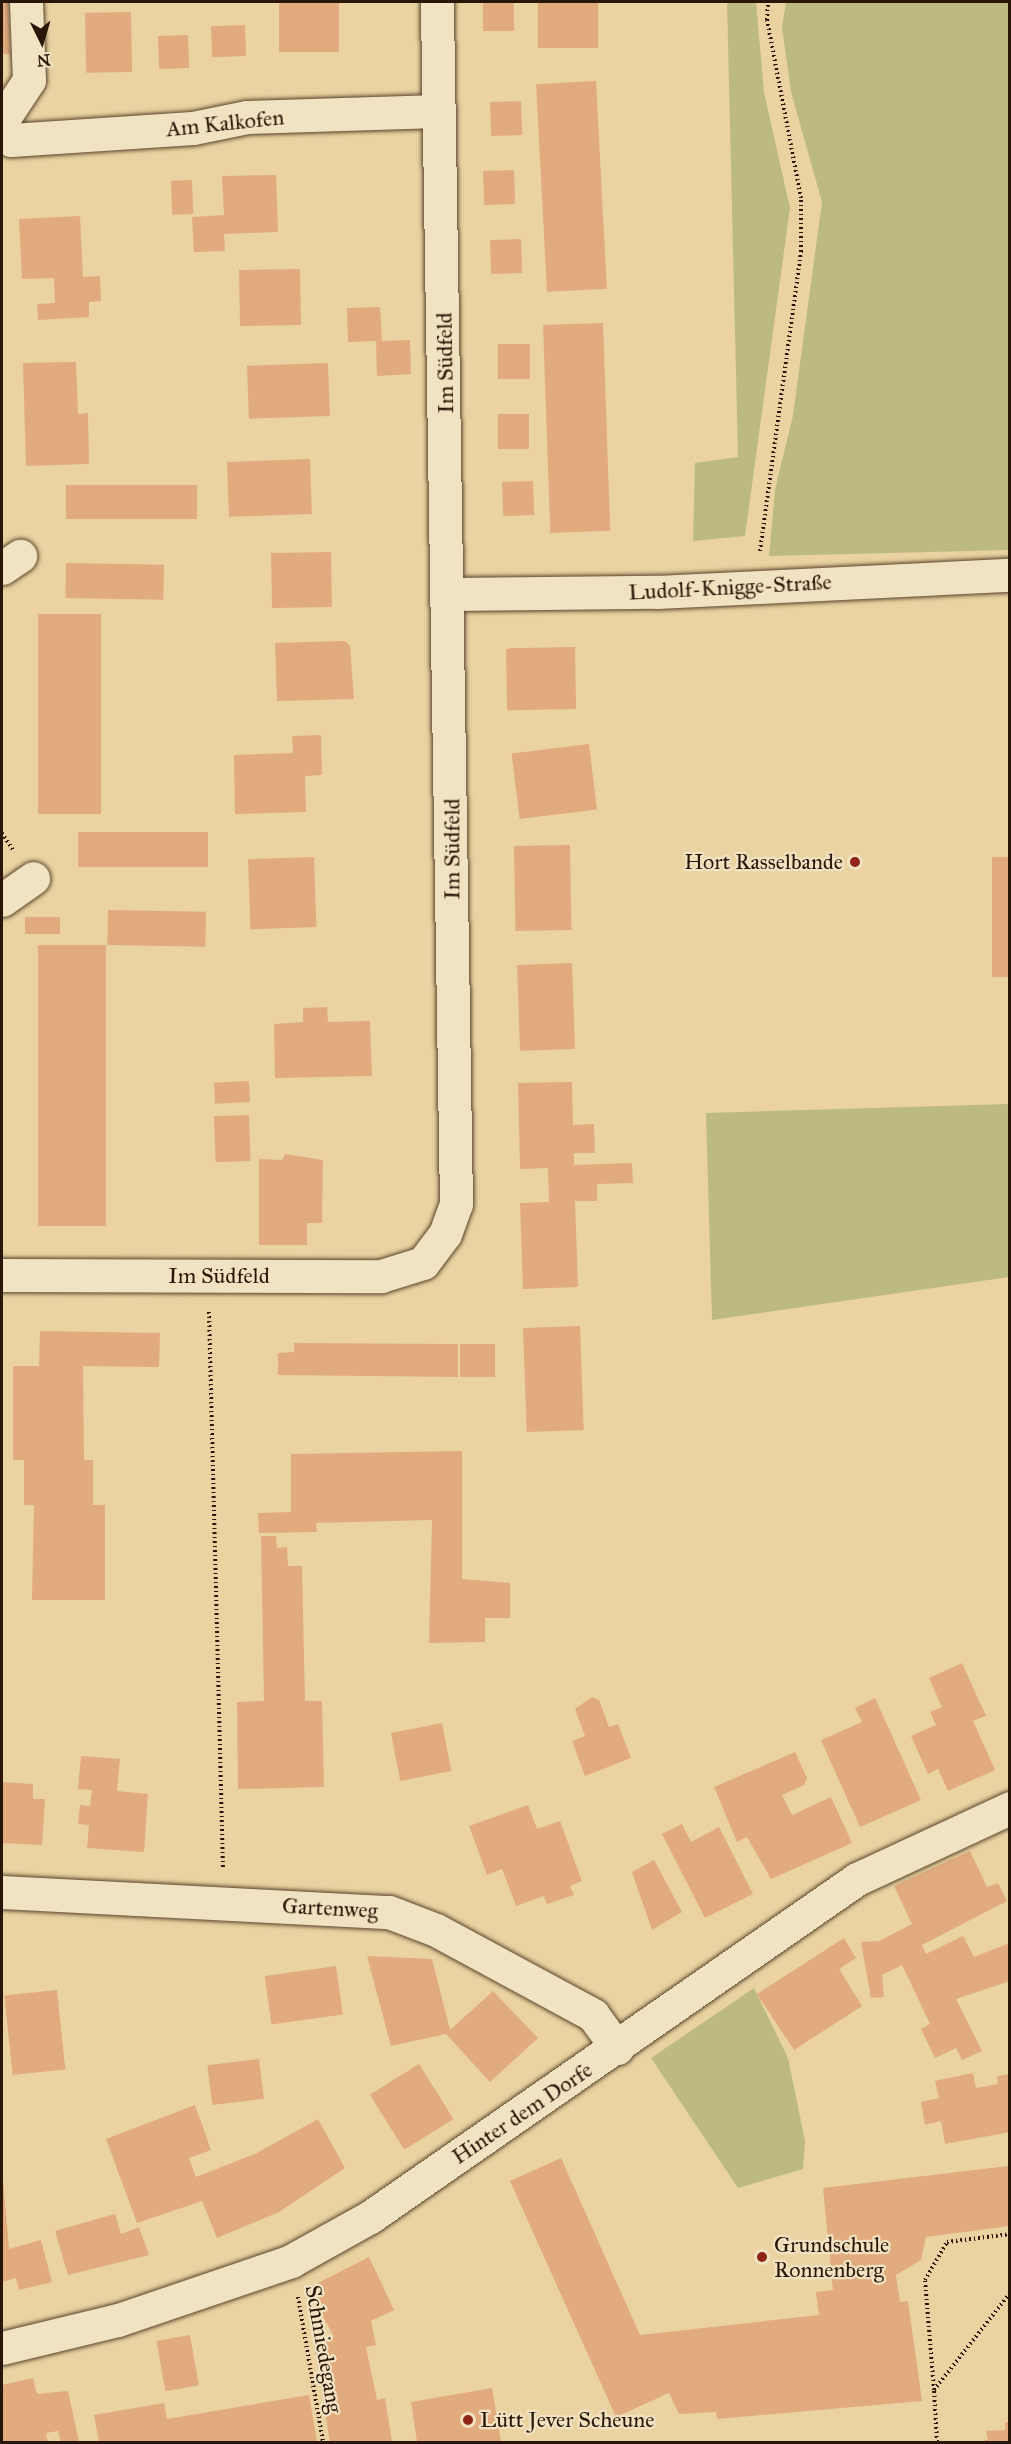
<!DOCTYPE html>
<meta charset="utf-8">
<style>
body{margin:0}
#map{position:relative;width:1011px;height:2444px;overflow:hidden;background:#ead3a1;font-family:"IM FELL Great Primer",serif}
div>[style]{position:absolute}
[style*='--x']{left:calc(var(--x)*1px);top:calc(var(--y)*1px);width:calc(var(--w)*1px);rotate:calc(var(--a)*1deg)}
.green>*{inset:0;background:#bdba80}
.building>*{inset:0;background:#e1ab7d;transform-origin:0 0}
.path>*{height:4px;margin-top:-2px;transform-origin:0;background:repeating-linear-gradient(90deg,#291606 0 1.5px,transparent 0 4.5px)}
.roads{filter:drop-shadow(0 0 2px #59452d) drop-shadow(0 0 2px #59452d)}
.minor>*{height:33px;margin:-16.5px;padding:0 16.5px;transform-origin:16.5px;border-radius:16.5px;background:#f1e2c2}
.dots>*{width:16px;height:16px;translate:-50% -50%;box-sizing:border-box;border:3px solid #f1e2c2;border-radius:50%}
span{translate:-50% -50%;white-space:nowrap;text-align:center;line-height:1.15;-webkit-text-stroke:4.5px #f1e2c2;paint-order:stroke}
.street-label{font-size:22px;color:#291606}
.poi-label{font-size:22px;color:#291606}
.right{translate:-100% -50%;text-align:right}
.left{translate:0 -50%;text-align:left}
.frame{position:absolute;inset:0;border:3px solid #291606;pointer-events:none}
.north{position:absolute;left:12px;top:12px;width:60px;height:60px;-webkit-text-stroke:4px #f1e2c2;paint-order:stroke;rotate:175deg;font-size:16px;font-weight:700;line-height:24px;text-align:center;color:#291606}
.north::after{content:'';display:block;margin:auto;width:21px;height:27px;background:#291606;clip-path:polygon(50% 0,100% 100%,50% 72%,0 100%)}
</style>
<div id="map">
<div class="green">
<div style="clip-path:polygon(727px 2px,756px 2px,764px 92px,790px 208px,745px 536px,693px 541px,695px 463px,738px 457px)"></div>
<div style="clip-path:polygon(786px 2px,1009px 2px,1009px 550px,769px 556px,775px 490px,793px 415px,822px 202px,791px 92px,782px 27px)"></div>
<div style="clip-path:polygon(1009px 1104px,1009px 1277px,712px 1320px,706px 1113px)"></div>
<div style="clip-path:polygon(754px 1988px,788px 2058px,805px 2141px,803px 2169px,738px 2188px,651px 2058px)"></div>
</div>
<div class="building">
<div style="clip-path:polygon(2px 2px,8px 2px,10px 54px,2px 54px)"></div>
<div style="left:279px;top:2px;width:60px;height:50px"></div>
<div style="left:483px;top:2px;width:31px;height:29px"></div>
<div style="left:538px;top:2px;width:60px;height:46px"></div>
<div style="left:131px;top:12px;width:60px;height:46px;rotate:89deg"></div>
<div style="left:245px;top:25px;width:31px;height:34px;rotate:88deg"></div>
<div style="left:188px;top:35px;width:33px;height:30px;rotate:88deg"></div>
<div style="left:596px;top:81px;width:208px;height:60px;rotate:87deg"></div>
<div style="left:521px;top:101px;width:34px;height:31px;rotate:88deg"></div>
<div style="left:514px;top:170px;width:34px;height:31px;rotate:88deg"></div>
<div style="clip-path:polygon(276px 175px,278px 232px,224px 234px,225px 251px,194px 252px,192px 217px,224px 215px,222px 176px)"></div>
<div style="left:192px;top:180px;width:34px;height:21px;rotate:88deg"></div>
<div style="clip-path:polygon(80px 216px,83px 277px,100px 276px,101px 301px,89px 302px,89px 317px,38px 320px,37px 304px,55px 303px,54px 278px,22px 279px,19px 219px)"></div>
<div style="left:521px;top:239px;width:34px;height:31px;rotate:88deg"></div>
<div style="left:300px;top:269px;width:56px;height:61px;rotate:89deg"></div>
<div style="clip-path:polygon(380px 307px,382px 341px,410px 340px,411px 374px,377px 376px,376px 341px,348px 342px,347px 308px)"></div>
<div style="left:603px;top:323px;width:208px;height:60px;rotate:88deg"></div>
<div style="left:498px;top:344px;width:32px;height:35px"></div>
<div style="clip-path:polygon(76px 362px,78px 414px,88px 413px,89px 464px,26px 466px,23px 363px)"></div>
<div style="left:328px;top:363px;width:53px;height:81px;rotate:88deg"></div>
<div style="left:498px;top:414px;width:31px;height:35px"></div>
<div style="left:310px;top:459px;width:55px;height:83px;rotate:88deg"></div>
<div style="left:533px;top:481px;width:34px;height:31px;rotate:88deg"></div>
<div style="left:66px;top:485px;width:131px;height:34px"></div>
<div style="left:331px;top:552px;width:55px;height:60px;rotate:89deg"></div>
<div style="left:66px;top:563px;width:98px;height:35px;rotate:1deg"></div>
<div style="left:38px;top:614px;width:63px;height:200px"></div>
<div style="clip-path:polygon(345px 641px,350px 646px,354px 699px,277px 701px,275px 643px)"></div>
<div style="left:575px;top:647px;width:62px;height:69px;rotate:89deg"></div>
<div style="clip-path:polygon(321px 735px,322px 775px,305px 776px,306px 812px,235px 814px,234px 755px,293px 753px,292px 736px)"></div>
<div style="left:589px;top:744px;width:66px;height:78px;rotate:83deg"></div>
<div style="left:78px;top:832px;width:130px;height:35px"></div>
<div style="left:570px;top:845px;width:85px;height:56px;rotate:89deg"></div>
<div style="left:314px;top:857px;width:70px;height:66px;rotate:88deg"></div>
<div style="left:992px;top:857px;width:18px;height:120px"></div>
<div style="left:108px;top:910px;width:98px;height:35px;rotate:1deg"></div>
<div style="left:25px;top:917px;width:35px;height:17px"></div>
<div style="left:38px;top:945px;width:68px;height:281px"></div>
<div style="left:572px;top:963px;width:86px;height:55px;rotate:88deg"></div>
<div style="clip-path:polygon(327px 1007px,328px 1022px,370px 1021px,372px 1076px,275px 1078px,274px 1024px,303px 1022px,303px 1008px)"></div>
<div style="left:249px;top:1081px;width:21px;height:35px;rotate:87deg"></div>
<div style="clip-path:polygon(572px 1082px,573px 1125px,594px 1124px,595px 1153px,574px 1153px,574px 1165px,632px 1163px,633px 1183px,597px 1184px,597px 1201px,575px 1201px,578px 1287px,523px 1289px,520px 1203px,549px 1202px,548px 1168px,520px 1169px,518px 1083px)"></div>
<div style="left:249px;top:1115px;width:46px;height:35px;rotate:88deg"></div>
<div style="clip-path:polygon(285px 1154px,323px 1160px,322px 1223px,307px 1223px,307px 1245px,259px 1245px,259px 1159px,282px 1160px)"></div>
<div style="left:580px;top:1326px;width:104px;height:57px;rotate:88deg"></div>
<div style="clip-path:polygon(40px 1331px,160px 1333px,159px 1367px,83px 1366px,84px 1460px,93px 1460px,93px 1505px,105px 1505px,105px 1600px,32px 1600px,34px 1505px,24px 1505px,24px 1460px,13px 1460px,13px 1366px,39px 1366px)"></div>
<div style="clip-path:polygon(294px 1343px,458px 1344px,458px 1377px,278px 1375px,278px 1353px,294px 1352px)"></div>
<div style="left:460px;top:1344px;width:35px;height:33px"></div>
<div style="clip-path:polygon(462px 1451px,462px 1579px,510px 1583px,510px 1618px,485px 1618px,485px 1642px,429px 1643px,432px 1520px,316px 1523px,317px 1532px,259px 1533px,258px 1513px,291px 1512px,291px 1454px)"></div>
<div style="clip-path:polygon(261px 1536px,276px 1536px,277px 1548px,287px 1547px,288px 1566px,302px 1566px,305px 1701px,322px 1701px,324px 1787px,238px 1789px,237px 1702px,264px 1701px)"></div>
<div style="clip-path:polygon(962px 1663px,986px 1716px,973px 1721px,995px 1770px,948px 1791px,938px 1769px,928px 1774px,911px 1736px,936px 1725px,930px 1712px,942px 1707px,929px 1678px)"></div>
<div style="clip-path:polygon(592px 1697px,599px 1700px,609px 1727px,618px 1724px,631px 1758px,585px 1776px,572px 1741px,585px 1736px,575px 1709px)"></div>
<div style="clip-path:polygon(875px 1698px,921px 1800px,860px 1827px,821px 1740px,862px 1722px,855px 1708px)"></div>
<div style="left:442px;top:1723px;width:49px;height:52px;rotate:79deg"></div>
<div style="clip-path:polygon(795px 1752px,807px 1778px,804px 1785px,782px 1795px,792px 1815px,831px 1797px,852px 1843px,771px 1879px,747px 1837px,737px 1842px,714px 1787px)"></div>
<div style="clip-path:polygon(81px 1756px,120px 1759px,117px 1791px,148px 1794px,144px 1852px,87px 1848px,89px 1825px,78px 1824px,80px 1805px,90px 1806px,92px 1790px,78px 1789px)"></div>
<div style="clip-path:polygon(2px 1782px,33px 1784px,33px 1799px,45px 1799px,42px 1845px,2px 1843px)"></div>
<div style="clip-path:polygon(528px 1805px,537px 1829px,560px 1821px,582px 1881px,570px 1886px,574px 1895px,547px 1904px,544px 1896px,516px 1906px,502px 1869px,487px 1875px,469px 1826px)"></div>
<div style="clip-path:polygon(682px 1824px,691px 1842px,719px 1827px,753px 1894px,705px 1918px,662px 1834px)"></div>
<div style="clip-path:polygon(970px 1851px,987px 1887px,998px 1883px,1007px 1901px,922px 1945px,926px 1954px,963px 1936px,974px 1957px,1010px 1943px,1010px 1981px,956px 1999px,982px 2051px,962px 2060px,956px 2048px,935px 2058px,921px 2029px,930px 2024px,902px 1965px,882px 1975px,884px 1997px,871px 1998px,861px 1942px,879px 1941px,912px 1924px,894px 1886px)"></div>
<div style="clip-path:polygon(654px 1860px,682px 1912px,652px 1930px,632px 1872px)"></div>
<div style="clip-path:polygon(844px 1938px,856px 1958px,839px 1969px,862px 2006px,794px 2050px,757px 1994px)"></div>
<div style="clip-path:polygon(367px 1956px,432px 1959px,450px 2030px,493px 1991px,538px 2038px,490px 2082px,446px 2034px,391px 2046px)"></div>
<div style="left:336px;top:1966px;width:49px;height:72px;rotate:82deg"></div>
<div style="left:57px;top:1990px;width:80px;height:53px;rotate:84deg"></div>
<div style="left:259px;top:2059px;width:40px;height:52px;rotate:83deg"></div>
<div style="left:419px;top:2064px;width:65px;height:58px;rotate:58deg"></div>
<div style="clip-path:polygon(973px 2073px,976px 2088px,998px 2084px,997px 2076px,1010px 2074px,1010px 2132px,945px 2144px,941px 2121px,925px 2125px,921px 2102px,939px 2098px,935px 2081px)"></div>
<div style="clip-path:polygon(195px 2105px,211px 2150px,189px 2158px,196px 2177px,255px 2154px,318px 2119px,345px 2168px,279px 2212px,217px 2238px,202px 2201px,137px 2223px,106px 2139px)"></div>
<div style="clip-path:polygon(561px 2158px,640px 2335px,819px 2315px,816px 2292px,833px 2290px,823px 2188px,1008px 2166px,1010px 2226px,926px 2237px,921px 2260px,896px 2275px,900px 2302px,908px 2301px,922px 2401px,717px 2419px,716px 2412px,679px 2414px,669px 2393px,616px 2417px,510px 2181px)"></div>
<div style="clip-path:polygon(2px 2168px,9px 2249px,41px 2240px,52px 2282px,19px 2290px,16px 2278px,2px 2282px)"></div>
<div style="clip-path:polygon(115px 2214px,121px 2234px,139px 2227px,149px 2255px,68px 2275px,55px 2231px)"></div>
<div style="clip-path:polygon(369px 2257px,394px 2310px,371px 2321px,376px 2345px,366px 2347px,377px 2400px,385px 2398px,392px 2442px,330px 2442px,314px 2346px,334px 2337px,310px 2292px,312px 2286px)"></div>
<div style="left:190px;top:2335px;width:51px;height:34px;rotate:80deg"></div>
<div style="clip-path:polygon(33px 2378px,37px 2394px,68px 2391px,79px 2442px,61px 2442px,58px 2431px,46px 2433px,48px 2442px,2px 2442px,2px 2385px)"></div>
<div style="clip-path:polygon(492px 2388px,501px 2442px,417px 2442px,411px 2402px)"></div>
<div style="clip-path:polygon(309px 2395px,317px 2442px,99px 2442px,94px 2415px,164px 2403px,167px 2419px)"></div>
<div style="clip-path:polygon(1005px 2422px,1010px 2422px,1010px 2442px,982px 2442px,988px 2439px,986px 2431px,1005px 2430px)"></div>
</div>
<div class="path">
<div style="--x:760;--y:551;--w:303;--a:-82.2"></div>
<div style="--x:801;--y:251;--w:53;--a:-90"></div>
<div style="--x:801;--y:198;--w:181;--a:-100.8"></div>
<div style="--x:767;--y:20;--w:18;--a:-87"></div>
<div style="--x:2;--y:833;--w:20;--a:57"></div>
<div style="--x:209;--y:1312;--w:556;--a:88.56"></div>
<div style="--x:298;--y:2297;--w:147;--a:80.2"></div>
<div style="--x:934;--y:2390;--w:110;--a:-94.7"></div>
<div style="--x:925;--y:2280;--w:44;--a:-59.9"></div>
<div style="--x:947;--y:2242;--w:64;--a:-7.2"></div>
<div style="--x:937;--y:2442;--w:52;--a:-93.3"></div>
<div style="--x:934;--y:2390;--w:123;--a:-51.9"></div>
</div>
<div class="roads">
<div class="minor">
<div style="--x:6;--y:115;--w:42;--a:-56.7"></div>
<div style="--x:29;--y:80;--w:78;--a:-92.2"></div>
<div style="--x:11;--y:140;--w:182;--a:-3.8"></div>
<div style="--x:193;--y:128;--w:55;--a:-11.5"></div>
<div style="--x:247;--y:117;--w:191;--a:-1.8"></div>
<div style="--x:2;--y:568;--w:22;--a:-34"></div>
<div style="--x:450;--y:594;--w:207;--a:-0.6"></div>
<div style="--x:657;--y:592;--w:353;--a:-2.8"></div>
<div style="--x:2;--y:900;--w:38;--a:-35"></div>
<div style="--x:2;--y:1275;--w:379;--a:0.2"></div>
<div style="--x:381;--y:1276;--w:44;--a:-17.2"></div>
<div style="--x:423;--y:1263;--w:36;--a:-53"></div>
<div style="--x:445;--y:1234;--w:32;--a:-70"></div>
<div style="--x:456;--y:1204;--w:1202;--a:-90.91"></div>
<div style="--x:2;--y:1892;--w:388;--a:3"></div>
<div style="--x:389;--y:1912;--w:50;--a:21"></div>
<div style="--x:436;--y:1930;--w:179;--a:28.4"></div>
<div style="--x:593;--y:2015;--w:41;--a:54"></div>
<div style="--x:2;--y:2348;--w:119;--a:-13.6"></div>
<div style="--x:118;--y:2320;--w:183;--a:-18.8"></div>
<div style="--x:291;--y:2261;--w:90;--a:-29.1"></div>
<div style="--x:370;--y:2217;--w:593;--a:-34.76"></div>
<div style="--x:857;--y:1879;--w:169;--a:-24.9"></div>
</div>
</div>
<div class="dots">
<div style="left:855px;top:862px;background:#8f2418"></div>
<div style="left:762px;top:2257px;background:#8f2418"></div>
<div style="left:468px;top:2420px;background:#8f2418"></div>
</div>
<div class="street-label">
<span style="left:225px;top:123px;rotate:-6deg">Am Kalkofen</span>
<span style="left:445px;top:363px;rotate:-91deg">Im Südfeld</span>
<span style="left:730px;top:587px;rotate:-3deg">Ludolf-Knigge-Straße</span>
<span style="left:452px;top:849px;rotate:-90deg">Im Südfeld</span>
<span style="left:219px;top:1276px">Im Südfeld</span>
<span style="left:330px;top:1908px;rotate:3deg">Gartenweg</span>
<span style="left:522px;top:2113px;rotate:-34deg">Hinter dem Dorfe</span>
<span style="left:324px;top:2349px;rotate:80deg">Schmiedegang</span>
</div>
<div class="poi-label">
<span class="right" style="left:843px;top:862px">Hort Rasselbande</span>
<span class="left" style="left:774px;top:2257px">Grundschule<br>Ronnenberg</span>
<span class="left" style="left:480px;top:2420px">Lütt Jever Scheune</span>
</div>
<div class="frame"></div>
<div class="north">N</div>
</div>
